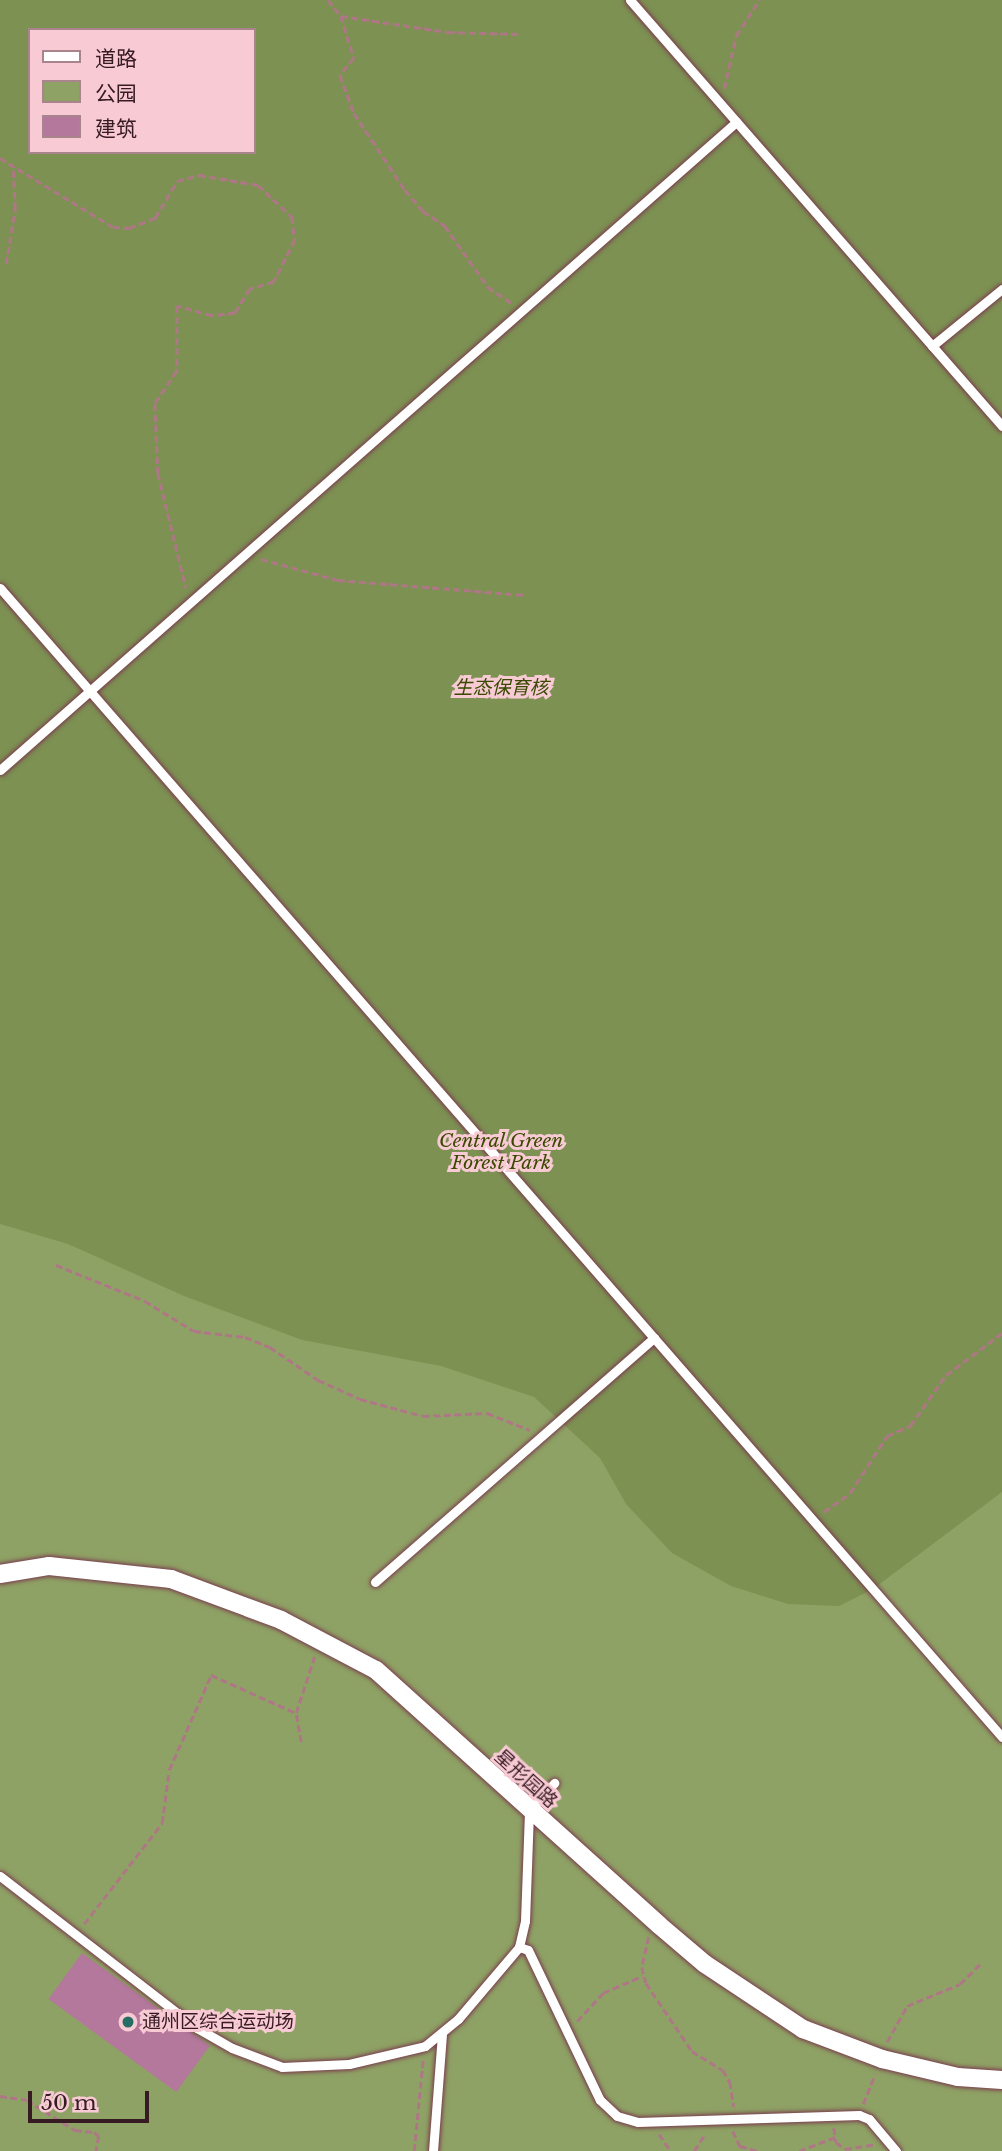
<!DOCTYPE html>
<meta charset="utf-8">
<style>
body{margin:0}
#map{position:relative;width:1002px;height:2151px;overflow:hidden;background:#fcb3c5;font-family:"Libre Baskerville","Noto Sans SC",serif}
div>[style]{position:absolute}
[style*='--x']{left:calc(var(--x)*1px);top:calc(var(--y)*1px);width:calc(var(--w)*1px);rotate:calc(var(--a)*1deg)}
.green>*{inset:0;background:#8fa265}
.forest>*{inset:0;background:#7d9153}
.building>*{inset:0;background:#b3789b;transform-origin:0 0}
.path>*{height:2.5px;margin-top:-1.25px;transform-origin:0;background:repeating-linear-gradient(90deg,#ae7785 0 7px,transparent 0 10.5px)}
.roads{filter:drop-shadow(0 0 2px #7a3d4e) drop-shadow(0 0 2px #7a3d4e)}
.service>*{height:9px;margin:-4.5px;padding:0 4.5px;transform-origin:4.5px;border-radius:4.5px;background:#fff}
.minor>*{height:18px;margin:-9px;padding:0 9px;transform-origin:9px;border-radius:9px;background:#fff}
.dots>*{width:19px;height:19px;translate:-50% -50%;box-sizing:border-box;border:4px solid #f7cad4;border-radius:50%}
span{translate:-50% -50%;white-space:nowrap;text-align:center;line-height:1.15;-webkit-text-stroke:6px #f7cad4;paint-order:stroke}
.park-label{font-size:19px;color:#394a00;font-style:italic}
.street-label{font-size:19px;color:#371b23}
.poi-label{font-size:19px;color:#371b23}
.left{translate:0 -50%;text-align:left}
.legend{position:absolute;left:28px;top:28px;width:228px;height:126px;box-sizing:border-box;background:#f7cad4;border:2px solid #aa848d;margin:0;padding:9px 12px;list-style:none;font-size:21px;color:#371b23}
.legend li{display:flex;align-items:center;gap:14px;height:35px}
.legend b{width:35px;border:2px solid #aa848d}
.scale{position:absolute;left:28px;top:2091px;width:121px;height:32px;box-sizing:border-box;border:4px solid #371b23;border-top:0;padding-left:9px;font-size:21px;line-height:24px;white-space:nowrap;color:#371b23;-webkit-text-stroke:5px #f7cad4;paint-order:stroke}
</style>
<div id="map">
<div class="green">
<div style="clip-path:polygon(evenodd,0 0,1002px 0,1002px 2151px,0 2151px,0 0,30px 30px,254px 30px,254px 152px,30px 152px,30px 30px)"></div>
</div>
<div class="forest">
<div style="clip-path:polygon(evenodd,0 0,1002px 0,1002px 1492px,873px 1589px,839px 1606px,788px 1604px,731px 1586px,672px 1553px,626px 1504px,600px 1458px,534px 1397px,441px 1366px,302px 1340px,184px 1296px,68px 1244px,0 1224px,0 0,30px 30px,254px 30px,254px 152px,30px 152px,30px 30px)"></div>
</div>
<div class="building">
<div style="left:82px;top:1953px;width:158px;height:57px;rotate:36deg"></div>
</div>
<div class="path">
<div style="--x:328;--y:0;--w:21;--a:51"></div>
<div style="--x:341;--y:16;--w:44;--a:72.8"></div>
<div style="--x:354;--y:58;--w:22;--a:129"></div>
<div style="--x:340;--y:75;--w:40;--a:69.8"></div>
<div style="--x:354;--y:113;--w:92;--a:56.5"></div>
<div style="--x:405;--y:190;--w:28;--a:49"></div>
<div style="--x:423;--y:211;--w:27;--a:34"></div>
<div style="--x:445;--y:226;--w:75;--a:54.8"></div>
<div style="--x:488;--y:287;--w:29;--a:34"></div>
<div style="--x:341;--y:16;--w:108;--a:8.5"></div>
<div style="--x:448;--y:32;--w:73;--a:1.6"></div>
<div style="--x:724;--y:89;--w:54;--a:-77.2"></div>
<div style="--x:736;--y:36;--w:43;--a:-57.4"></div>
<div style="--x:0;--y:158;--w:132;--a:31.4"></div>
<div style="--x:113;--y:227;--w:16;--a:4"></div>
<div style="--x:129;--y:228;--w:28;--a:-21"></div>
<div style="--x:155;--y:218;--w:43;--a:-59.3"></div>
<div style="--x:177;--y:181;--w:23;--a:-15"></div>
<div style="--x:199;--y:175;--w:60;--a:9.6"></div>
<div style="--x:258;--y:185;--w:47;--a:43.3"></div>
<div style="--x:292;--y:217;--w:23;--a:83"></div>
<div style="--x:295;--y:240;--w:47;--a:116.6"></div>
<div style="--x:274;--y:282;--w:25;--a:164"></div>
<div style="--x:250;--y:289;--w:28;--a:122"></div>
<div style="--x:235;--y:313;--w:23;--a:173"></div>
<div style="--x:212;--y:316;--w:36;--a:-164"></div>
<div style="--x:177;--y:306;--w:65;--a:90"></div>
<div style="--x:177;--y:371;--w:40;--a:124"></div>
<div style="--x:155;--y:404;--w:69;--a:87.5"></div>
<div style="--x:158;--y:473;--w:118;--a:76.3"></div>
<div style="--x:6;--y:264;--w:56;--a:-80.7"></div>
<div style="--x:15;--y:209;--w:43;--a:-92.7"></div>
<div style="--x:261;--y:559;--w:80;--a:15.3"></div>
<div style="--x:338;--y:580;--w:188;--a:4.6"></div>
<div style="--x:56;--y:1265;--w:96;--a:22"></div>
<div style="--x:145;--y:1301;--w:57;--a:31.5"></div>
<div style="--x:194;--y:1331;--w:51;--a:6.7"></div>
<div style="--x:245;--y:1337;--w:27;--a:22"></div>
<div style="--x:270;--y:1347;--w:58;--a:34.5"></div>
<div style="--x:318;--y:1380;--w:46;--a:24.3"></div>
<div style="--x:360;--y:1399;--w:65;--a:15.1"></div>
<div style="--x:423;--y:1416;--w:64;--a:-2.7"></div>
<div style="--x:487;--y:1413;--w:46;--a:21.6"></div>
<div style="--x:824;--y:1512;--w:32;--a:-36"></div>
<div style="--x:850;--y:1493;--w:68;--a:-57"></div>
<div style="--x:887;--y:1436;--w:25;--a:-23"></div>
<div style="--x:910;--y:1426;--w:62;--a:-54.8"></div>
<div style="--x:946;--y:1375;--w:70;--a:-36.9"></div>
<div style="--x:301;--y:1742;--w:29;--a:-100"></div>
<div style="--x:296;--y:1713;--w:61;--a:-71.9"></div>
<div style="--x:84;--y:1924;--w:128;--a:-52.3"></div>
<div style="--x:162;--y:1823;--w:53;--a:-82.5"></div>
<div style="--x:169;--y:1770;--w:104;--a:-66.1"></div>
<div style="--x:211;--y:1675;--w:93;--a:24.1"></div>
<div style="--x:649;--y:1937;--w:31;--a:103"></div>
<div style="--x:642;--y:1967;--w:16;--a:76"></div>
<div style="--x:646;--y:1983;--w:82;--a:55.9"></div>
<div style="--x:692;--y:2051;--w:36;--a:32"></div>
<div style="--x:723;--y:2070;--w:14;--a:60"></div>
<div style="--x:730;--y:2082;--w:25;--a:81"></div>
<div style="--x:577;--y:2021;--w:38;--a:-47"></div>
<div style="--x:603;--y:1993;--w:43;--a:-23.6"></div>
<div style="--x:887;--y:2042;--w:41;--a:-60.9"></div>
<div style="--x:907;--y:2006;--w:57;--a:-22.5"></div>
<div style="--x:960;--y:1984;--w:28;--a:-45"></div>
<div style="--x:0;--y:2096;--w:27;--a:8"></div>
<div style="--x:27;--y:2100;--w:57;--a:32"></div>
<div style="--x:75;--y:2130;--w:19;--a:6"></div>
<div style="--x:94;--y:2132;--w:6;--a:39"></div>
<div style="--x:99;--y:2136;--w:15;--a:101"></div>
<div style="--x:863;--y:2104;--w:32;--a:-68"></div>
<div style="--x:834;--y:2128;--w:14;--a:82"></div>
<div style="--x:836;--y:2142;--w:11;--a:38"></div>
<div style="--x:845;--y:2149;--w:30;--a:-9"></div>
<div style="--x:733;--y:2131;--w:17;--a:65"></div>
<div style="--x:740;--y:2146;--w:18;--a:16"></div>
<div style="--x:659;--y:2134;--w:21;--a:55"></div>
<div style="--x:414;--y:2151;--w:91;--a:-84.4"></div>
<div style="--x:694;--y:2151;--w:20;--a:-57"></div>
<div style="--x:799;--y:2151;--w:39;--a:-21"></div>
</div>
<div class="roads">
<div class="service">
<div style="--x:630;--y:0;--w:566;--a:48.87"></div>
<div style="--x:932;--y:346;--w:90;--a:-39.2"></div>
<div style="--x:0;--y:588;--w:1525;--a:48.91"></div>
<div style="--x:0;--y:770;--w:981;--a:-41.36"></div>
<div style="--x:375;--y:1582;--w:371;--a:-41.2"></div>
<div style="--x:0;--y:1876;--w:249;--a:37.7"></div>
<div style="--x:197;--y:2028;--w:40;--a:29.7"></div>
<div style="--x:232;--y:2048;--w:53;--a:20.8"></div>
<div style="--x:282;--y:2067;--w:67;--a:-2.6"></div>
<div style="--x:349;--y:2064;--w:78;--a:-13.3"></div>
<div style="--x:425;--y:2046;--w:43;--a:-39.3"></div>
<div style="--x:458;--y:2019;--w:94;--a:-49.7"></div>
<div style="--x:519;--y:1947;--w:27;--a:-77"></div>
<div style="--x:525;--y:1921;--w:110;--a:-87.9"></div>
<div style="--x:529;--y:1811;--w:38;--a:-48"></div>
<div style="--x:519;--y:1947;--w:9;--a:18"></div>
<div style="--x:528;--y:1950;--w:166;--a:64.4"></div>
<div style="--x:600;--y:2100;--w:23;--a:43"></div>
<div style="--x:617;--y:2116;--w:22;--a:16"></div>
<div style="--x:638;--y:2122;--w:221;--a:-1.8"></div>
<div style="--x:859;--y:2115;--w:11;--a:22"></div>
<div style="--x:869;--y:2119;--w:42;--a:49.8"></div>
<div style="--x:433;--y:2151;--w:117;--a:-85.6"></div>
</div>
<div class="minor">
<div style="--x:0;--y:1574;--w:50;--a:-9.3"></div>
<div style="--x:49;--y:1566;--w:123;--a:6.1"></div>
<div style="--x:171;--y:1579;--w:117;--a:20.4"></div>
<div style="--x:281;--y:1620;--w:107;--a:27.8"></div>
<div style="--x:376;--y:1670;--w:381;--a:42"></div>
<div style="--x:659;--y:1925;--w:60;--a:40.3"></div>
<div style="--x:705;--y:1964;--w:118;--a:33.6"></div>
<div style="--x:803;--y:2029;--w:85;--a:20.8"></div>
<div style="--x:882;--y:2059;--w:78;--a:13.3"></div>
<div style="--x:958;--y:2077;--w:44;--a:3.9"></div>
</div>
</div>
<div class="dots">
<div style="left:128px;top:2022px;background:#266d64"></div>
</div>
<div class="park-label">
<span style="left:501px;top:688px">生态保育核</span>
<span style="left:501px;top:1152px">Central Green<br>Forest Park</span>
</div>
<div class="street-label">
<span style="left:526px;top:1779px;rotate:42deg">星形园路</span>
</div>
<div class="poi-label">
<span class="left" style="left:142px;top:2022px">通州区综合运动场</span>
</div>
<ul class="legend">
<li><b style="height:9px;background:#fff"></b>道路</li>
<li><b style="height:19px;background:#8fa265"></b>公园</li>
<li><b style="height:19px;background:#b3789b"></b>建筑</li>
</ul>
<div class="scale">50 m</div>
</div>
